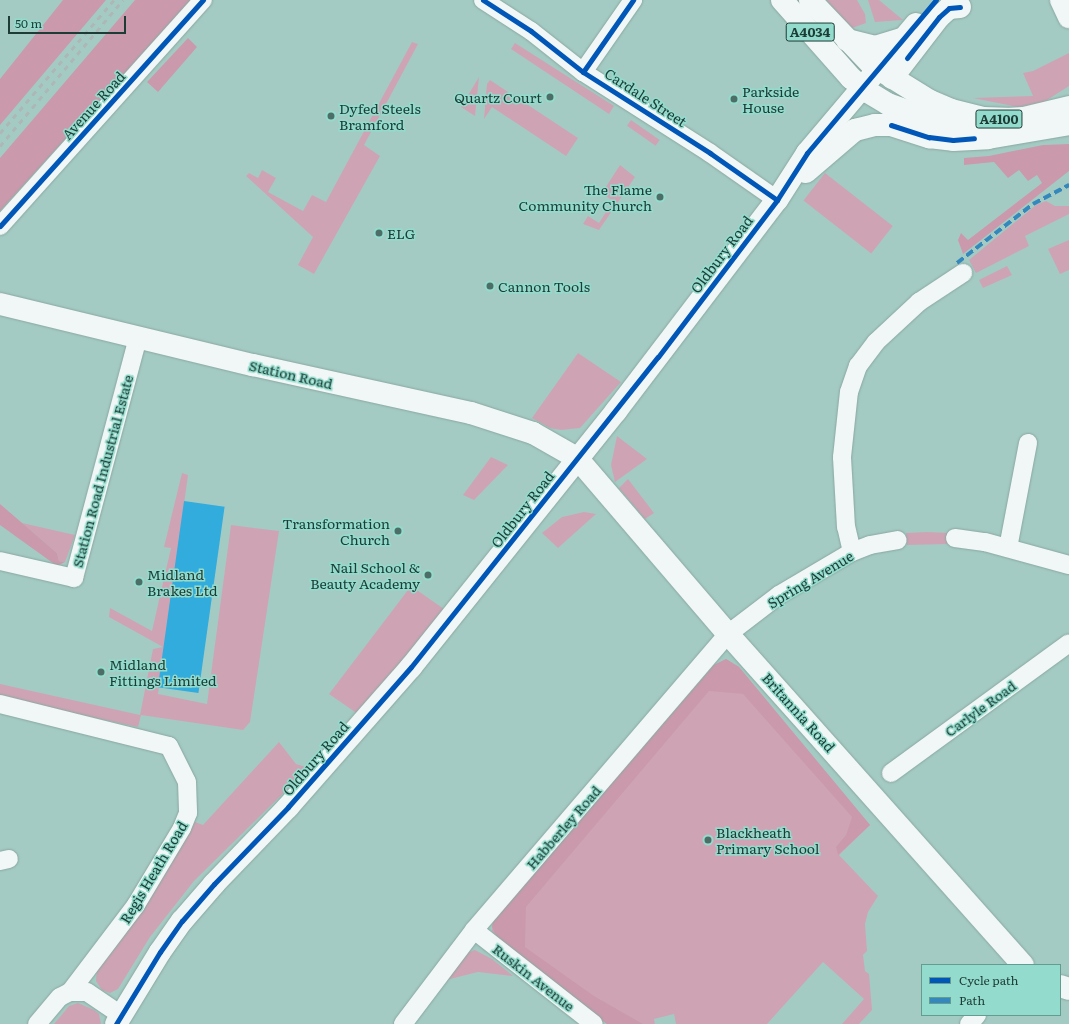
<!DOCTYPE html>
<style>
body{margin:0}
#map{position:relative;width:1069px;height:1024px;overflow:hidden;background:#a4cbc3;font-family:Literata,serif}
div>[style]{position:absolute}
[style*='--x']{left:calc(var(--x)*1px);top:calc(var(--y)*1px);width:calc(var(--w)*1px);rotate:calc(var(--a)*1deg)}
.green>*{inset:0;background:#cea4b4;transform-origin:0 0}
.forest>*{inset:0;background:#ca9aac}
.water>*{inset:0;background:#31acdd;transform-origin:0 0}
.roads{filter:drop-shadow(0 0 1px #89a8a2) drop-shadow(0 0 1px #89a8a2)}
.minor>*{height:18px;margin:-9px;padding:0 9px;transform-origin:9px;border-radius:9px;background:#f1f7f6}
.tertiary>*{height:22px;margin:-11px;padding:0 11px;transform-origin:11px;border-radius:11px;background:#f1f7f6}
.primary>*{height:22px;margin:-11px;padding:0 11px;transform-origin:11px;border-radius:11px;background:#f1f7f6}
.rail>*{height:3px;margin-top:-1.5px;transform-origin:0;background:repeating-linear-gradient(90deg,#adb7b5 0 5px,transparent 0 10px)}
.quiet>*{height:4px;margin-top:-2px;transform-origin:0;background:repeating-linear-gradient(90deg,#3588bc 0 8px,transparent 0 12px)}
.cycleway>*{height:5px;margin:-2.5px;padding:0 2.5px;transform-origin:2.5px;border-radius:2.5px;background:#0057b8}
.dots>*{width:11px;height:11px;translate:-50% -50%;box-sizing:border-box;border:2px solid #93dccd;border-radius:50%}
span{translate:-50% -50%;white-space:nowrap;text-align:center;line-height:1.15;-webkit-text-stroke:3px #93dccd;paint-order:stroke}
.shield-label span{padding:1px 3px;background:#93dccd;border:1px solid;border-radius:3px;-webkit-text-stroke-width:0}
.shield-label{font-size:13px;color:#1d3c36;font-weight:700}
.poi-label{font-size:14px;color:#1d3c36}
.left{translate:0 -50%;text-align:left}
.right{translate:-100% -50%;text-align:right}
.street-label{font-size:14px;color:#1d3c36}
.legend{position:absolute;left:921px;top:964px;width:140px;height:52px;box-sizing:border-box;background:#93dccd;border:1px solid #649c91;margin:0;padding:5px 7px;list-style:none;font-size:12px;color:#1d3c36}
.legend li{display:flex;align-items:center;gap:8px;height:20px}
.legend b{width:20px;border:1px solid #649c91}
.scale{position:absolute;left:8px;top:16px;width:118px;height:18px;box-sizing:border-box;border:2px solid #1d3c36;border-top:0;padding-left:5px;font-size:12px;line-height:14px;white-space:nowrap;color:#1d3c36;-webkit-text-stroke:3px #93dccd;paint-order:stroke}
</style>
<div id="map">
<div class="green">
<div style="clip-path:polygon(826px 0,857px 0,865px 14px,866px 23px,852px 28px)"></div>
<div style="clip-path:polygon(868px 0,879px 0,903px 20px,875px 22px)"></div>
<div style="clip-path:polygon(412px 42px,418px 44px,364px 145px,380px 156px,314px 274px,298px 265px,313px 237px,246px 176px,249px 173px,258px 178px,262px 170px,276px 178px,268px 192px,303px 211px,312px 195px,326px 202px)"></div>
<div style="clip-path:polygon(515px 43px,614px 106px,609px 114px,511px 49px)"></div>
<div style="clip-path:polygon(1069px 53px,1069px 86px,1044px 102px,1018px 107px,973px 98px,1033px 96px,1023px 73px,1033px 71px)"></div>
<div style="clip-path:polygon(479px 77px,475px 116px,461px 107px)"></div>
<div style="clip-path:polygon(490px 80px,578px 138px,566px 156px,492px 107px,484px 119px,487px 84px)"></div>
<div style="left:631px;top:120px;width:35px;height:7px;rotate:35deg"></div>
<div style="clip-path:polygon(620px 165px,635px 177px,599px 230px,583px 224px,588px 216px,599px 223px,613px 201px,602px 193px)"></div>
<div style="left:825px;top:173px;width:86px;height:35px;rotate:38deg"></div>
<div style="clip-path:polygon(1046px 201px,1055px 206px,1069px 206px,1069px 214px,1025px 236px,1029px 246px,976px 273px,969px 260px,1036px 205px)"></div>
<div style="clip-path:polygon(1069px 240px,1069px 270px,1060px 274px,1048px 249px)"></div>
<div style="clip-path:polygon(1007px 266px,1012px 275px,983px 288px,979px 280px)"></div>
<div style="clip-path:polygon(578px 353px,621px 382px,580px 428px,561px 430px,550px 428px,532px 418px)"></div>
<div style="clip-path:polygon(617px 436px,647px 459px,615px 482px,611px 465px)"></div>
<div style="clip-path:polygon(491px 457px,508px 465px,474px 500px,463px 495px)"></div>
<div style="clip-path:polygon(182px 473px,188px 475px,158px 694px,207px 704px,231px 525px,279px 531px,250px 722px,243px 730px,141px 715px,138px 727px,0 698px,0 684px,140px 715px,153px 649px,163px 647px,109px 617px,110px 608px,152px 631px,171px 548px,164px 547px)"></div>
<div style="clip-path:polygon(628px 479px,654px 513px,645px 519px,619px 488px)"></div>
<div style="clip-path:polygon(584px 512px,596px 514px,558px 548px,542px 533px,562px 517px)"></div>
<div style="clip-path:polygon(22px 523px,75px 535px,65px 562px,59px 561px,57px 553px)"></div>
<div style="clip-path:polygon(927px 532px,949px 533px,949px 544px,907px 545px,906px 533px)"></div>
<div style="clip-path:polygon(411px 586px,444px 609px,358px 714px,329px 694px)"></div>
<div style="clip-path:polygon(726px 659px,739px 667px,870px 825px,839px 855px,878px 896px,868px 912px,865px 924px,867px 951px,863px 955px,865px 971px,869px 974px,872px 1010px,859px 1024px,842px 1024px,864px 999px,823px 962px,767px 1024px,676px 1024px,674px 1014px,654px 1019px,655px 1024px,607px 1024px,499px 941px,492px 931px,493px 920px,714px 665px)"></div>
<div style="clip-path:polygon(279px 742px,296px 764px,309px 768px,194px 881px,150px 937px,118px 989px,110px 993px,102px 990px,96px 981px,97px 969px,180px 848px,195px 822px,203px 825px)"></div>
<div style="clip-path:polygon(475px 950px,492px 959px,513px 976px,478px 972px,446px 980px,467px 953px)"></div>
<div style="clip-path:polygon(78px 1003px,94px 1010px,99px 1014px,101px 1024px,54px 1024px,69px 1006px)"></div>
</div>
<div class="forest">
<div style="clip-path:polygon(63px 0,106px 0,0 125px,0 79px)"></div>
<div style="clip-path:polygon(135px 0,191px 0,0 211px,0 158px)"></div>
<div style="clip-path:polygon(188px 38px,197px 47px,158px 92px,147px 82px)"></div>
<div style="clip-path:polygon(1069px 144px,1069px 171px,963px 254px,958px 240px,961px 233px,968px 240px,1042px 183px,1037px 175px,1028px 181px,1019px 170px,1008px 178px,994px 162px,964px 165px,964px 158px,989px 156px,1043px 145px)"></div>
<div style="clip-path:polygon(0 504px,57px 553px,59px 561px,65px 562px,57px 566px,0 525px)"></div>
<div style="clip-path:polygon(726px 659px,739px 667px,870px 825px,838px 855px,836px 847px,846px 835px,852px 817px,743px 694px,709px 691px,526px 907px,525px 947px,594px 996px,643px 1024px,607px 1024px,499px 941px,492px 927px,494px 918px,714px 665px)"></div>
</div>
<div class="water">
<div style="left:184px;top:501px;width:41px;height:188px;rotate:8deg"></div>
</div>
<div class="roads">
<div class="minor">
<div style="--x:483;--y:0;--w:57;--a:32.9"></div>
<div style="--x:531;--y:31;--w:66;--a:38.3"></div>
<div style="--x:583;--y:72;--w:151;--a:32.5"></div>
<div style="--x:710;--y:153;--w:82;--a:35"></div>
<div style="--x:583;--y:72;--w:88;--a:-55.2"></div>
<div style="--x:0;--y:226;--w:304;--a:-48.1"></div>
<div style="--x:955;--y:538;--w:30;--a:8"></div>
<div style="--x:985;--y:542;--w:87;--a:15.3"></div>
<div style="--x:1008;--y:548;--w:107;--a:-79.2"></div>
<div style="--x:852;--y:552;--w:26;--a:-103"></div>
<div style="--x:846;--y:527;--w:70;--a:-93.3"></div>
<div style="--x:842;--y:457;--w:65;--a:-83.9"></div>
<div style="--x:849;--y:392;--w:28;--a:-71"></div>
<div style="--x:858;--y:366;--w:30;--a:-53"></div>
<div style="--x:876;--y:342;--w:59;--a:-42.9"></div>
<div style="--x:919;--y:302;--w:53;--a:-33.4"></div>
<div style="--x:0;--y:561;--w:76;--a:12.9"></div>
<div style="--x:74;--y:578;--w:248;--a:-75.1"></div>
<div style="--x:0;--y:704;--w:174;--a:14"></div>
<div style="--x:169;--y:746;--w:40;--a:63.4"></div>
<div style="--x:187;--y:782;--w:31;--a:88"></div>
<div style="--x:188;--y:813;--w:16;--a:112"></div>
<div style="--x:182;--y:828;--w:90;--a:120.9"></div>
<div style="--x:136;--y:905;--w:109;--a:127.2"></div>
<div style="--x:891;--y:773;--w:220;--a:-36.1"></div>
<div style="--x:0;--y:861;--w:9;--a:-13"></div>
<div style="--x:474;--y:930;--w:152;--a:38.1"></div>
<div style="--x:37;--y:1024;--w:35;--a:-50"></div>
<div style="--x:60;--y:997;--w:11;--a:-27"></div>
<div style="--x:70;--y:992;--w:17;--a:0"></div>
<div style="--x:87;--y:992;--w:41;--a:34.1"></div>
<div style="--x:403;--y:1024;--w:118;--a:-52.9"></div>
<div style="--x:474;--y:930;--w:390;--a:-49.4"></div>
<div style="--x:728;--y:634;--w:64;--a:-37.4"></div>
<div style="--x:779;--y:595;--w:85;--a:-30.5"></div>
<div style="--x:852;--y:552;--w:19;--a:-21"></div>
<div style="--x:870;--y:545;--w:28;--a:-10"></div>
<div style="--x:969;--y:1024;--w:12;--a:-48"></div>
</div>
<div class="tertiary">
<div style="--x:1061;--y:0;--w:19;--a:65"></div>
<div style="--x:847;--y:40;--w:29;--a:14"></div>
<div style="--x:875;--y:47;--w:30;--a:-17"></div>
<div style="--x:878;--y:69;--w:59;--a:-49.8"></div>
<div style="--x:892;--y:78;--w:77;--a:-52.4"></div>
<div style="--x:939;--y:17;--w:13;--a:-42"></div>
<div style="--x:949;--y:8;--w:11;--a:-5"></div>
<div style="--x:0;--y:304;--w:260;--a:13.6"></div>
<div style="--x:253;--y:365;--w:223;--a:12.4"></div>
<div style="--x:471;--y:413;--w:65;--a:17.9"></div>
<div style="--x:533;--y:433;--w:51;--a:29.6"></div>
<div style="--x:577;--y:458;--w:232;--a:49.4"></div>
<div style="--x:728;--y:634;--w:443;--a:48.3"></div>
<div style="--x:1060;--y:986;--w:9;--a:18"></div>
</div>
<div class="primary">
<div style="--x:782;--y:0;--w:104;--a:48.5"></div>
<div style="--x:851;--y:78;--w:22;--a:39"></div>
<div style="--x:868;--y:92;--w:23;--a:31"></div>
<div style="--x:888;--y:104;--w:53;--a:19.8"></div>
<div style="--x:938;--y:122;--w:36;--a:9"></div>
<div style="--x:810;--y:0;--w:90;--a:46.4"></div>
<div style="--x:872;--y:65;--w:68;--a:31.8"></div>
<div style="--x:930;--y:101;--w:23;--a:23"></div>
<div style="--x:951;--y:110;--w:33;--a:14"></div>
<div style="--x:983;--y:118;--w:23;--a:2"></div>
<div style="--x:1006;--y:119;--w:18;--a:-3"></div>
<div style="--x:1024;--y:118;--w:46;--a:-13.7"></div>
<div style="--x:806;--y:172;--w:65;--a:-40.6"></div>
<div style="--x:855;--y:130;--w:21;--a:-14"></div>
<div style="--x:875;--y:125;--w:16;--a:0"></div>
<div style="--x:891;--y:125;--w:40;--a:18"></div>
<div style="--x:929;--y:137;--w:24;--a:7"></div>
<div style="--x:953;--y:140;--w:35;--a:-3"></div>
<div style="--x:988;--y:138;--w:82;--a:-9.8"></div>
<div style="--x:116;--y:1024;--w:84;--a:-58.6"></div>
<div style="--x:160;--y:952;--w:38;--a:-55"></div>
<div style="--x:182;--y:921;--w:49;--a:-49.1"></div>
<div style="--x:214;--y:884;--w:107;--a:-46.1"></div>
<div style="--x:288;--y:807;--w:186;--a:-48.7"></div>
<div style="--x:411;--y:667;--w:328;--a:-51.3"></div>
<div style="--x:616;--y:411;--w:265;--a:-52.7"></div>
<div style="--x:777;--y:200;--w:56;--a:-57.4"></div>
<div style="--x:807;--y:153;--w:110;--a:-49.8"></div>
</div>
</div>
<div class="rail">
<div style="--x:0;--y:133;--w:175;--a:-49.4"></div>
<div style="--x:0;--y:146;--w:191;--a:-49.9"></div>
</div>
<div class="quiet">
<div style="--x:957;--y:263;--w:96;--a:-37.8"></div>
<div style="--x:1033;--y:204;--w:41;--a:-27.8"></div>
</div>
<div class="cycleway">
<div style="--x:483;--y:0;--w:57;--a:32.9"></div>
<div style="--x:531;--y:31;--w:66;--a:38.3"></div>
<div style="--x:583;--y:72;--w:151;--a:32.5"></div>
<div style="--x:710;--y:153;--w:82;--a:35"></div>
<div style="--x:907;--y:58;--w:52;--a:-52"></div>
<div style="--x:939;--y:17;--w:13;--a:-42"></div>
<div style="--x:949;--y:8;--w:11;--a:-5"></div>
<div style="--x:583;--y:72;--w:88;--a:-55.2"></div>
<div style="--x:891;--y:125;--w:40;--a:18"></div>
<div style="--x:929;--y:137;--w:24;--a:7"></div>
<div style="--x:953;--y:140;--w:21;--a:-5"></div>
<div style="--x:0;--y:226;--w:304;--a:-48.1"></div>
<div style="--x:116;--y:1024;--w:84;--a:-58.6"></div>
<div style="--x:160;--y:952;--w:38;--a:-55"></div>
<div style="--x:182;--y:921;--w:49;--a:-49.1"></div>
<div style="--x:214;--y:884;--w:107;--a:-46.1"></div>
<div style="--x:288;--y:807;--w:186;--a:-48.7"></div>
<div style="--x:411;--y:667;--w:396;--a:-51.5"></div>
<div style="--x:658;--y:357;--w:197;--a:-52.8"></div>
<div style="--x:777;--y:200;--w:56;--a:-57.4"></div>
<div style="--x:807;--y:153;--w:200;--a:-49.9"></div>
</div>
<div class="dots">
<div style="left:550px;top:97px;background:#4c6e67"></div>
<div style="left:734px;top:99px;background:#4c6e67"></div>
<div style="left:331px;top:116px;background:#4c6e67"></div>
<div style="left:660px;top:197px;background:#4c6e67"></div>
<div style="left:379px;top:233px;background:#4c6e67"></div>
<div style="left:490px;top:286px;background:#4c6e67"></div>
<div style="left:398px;top:531px;background:#4c6e67"></div>
<div style="left:428px;top:575px;background:#4c6e67"></div>
<div style="left:139px;top:582px;background:#4c6e67"></div>
<div style="left:101px;top:672px;background:#4c6e67"></div>
<div style="left:708px;top:840px;background:#4c6e67"></div>
</div>
<div class="shield-label">
<span style="left:810px;top:32px">A4034</span>
<span style="left:999px;top:119px">A4100</span>
</div>
<div class="poi-label">
<span class="left" style="left:742px;top:99px">Parkside<br>House</span>
<span class="right" style="left:542px;top:97px">Quartz Court</span>
<span class="left" style="left:339px;top:116px">Dyfed Steels<br>Bramford</span>
<span class="right" style="left:652px;top:197px">The Flame<br>Community Church</span>
<span class="left" style="left:387px;top:233px">ELG</span>
<span class="left" style="left:498px;top:286px">Cannon Tools</span>
<span class="right" style="left:390px;top:531px">Transformation<br>Church</span>
<span class="right" style="left:420px;top:575px">Nail School &amp;<br>Beauty Academy</span>
<span class="left" style="left:147px;top:582px">Midland<br>Brakes Ltd</span>
<span class="left" style="left:109px;top:672px">Midland<br>Fittings Limited</span>
<span class="left" style="left:716px;top:840px">Blackheath<br>Primary School</span>
</div>
<div class="street-label">
<span style="left:646px;top:97px;rotate:33deg">Cardale Street</span>
<span style="left:93px;top:105px;rotate:-48deg">Avenue Road</span>
<span style="left:721px;top:254px;rotate:-53deg">Oldbury Road</span>
<span style="left:291px;top:374px;rotate:13deg">Station Road</span>
<span style="left:102px;top:471px;rotate:-75deg">Station Road Industrial Estate</span>
<span style="left:522px;top:509px;rotate:-52deg">Oldbury Road</span>
<span style="left:810px;top:579px;rotate:-31deg">Spring Avenue</span>
<span style="left:980px;top:708px;rotate:-36deg">Carlyle Road</span>
<span style="left:799px;top:712px;rotate:48deg">Britannia Road</span>
<span style="left:315px;top:758px;rotate:-49deg">Oldbury Road</span>
<span style="left:563px;top:827px;rotate:-49deg">Habberley Road</span>
<span style="left:153px;top:872px;rotate:-59deg">Regis Heath Road</span>
<span style="left:534px;top:977px;rotate:38deg">Ruskin Avenue</span>
</div>
<ul class="legend">
<li><b style="height:5px;background:#0057b8"></b>Cycle path</li>
<li><b style="height:5px;background:#3588bc"></b>Path</li>
</ul>
<div class="scale">50 m</div>
</div>
